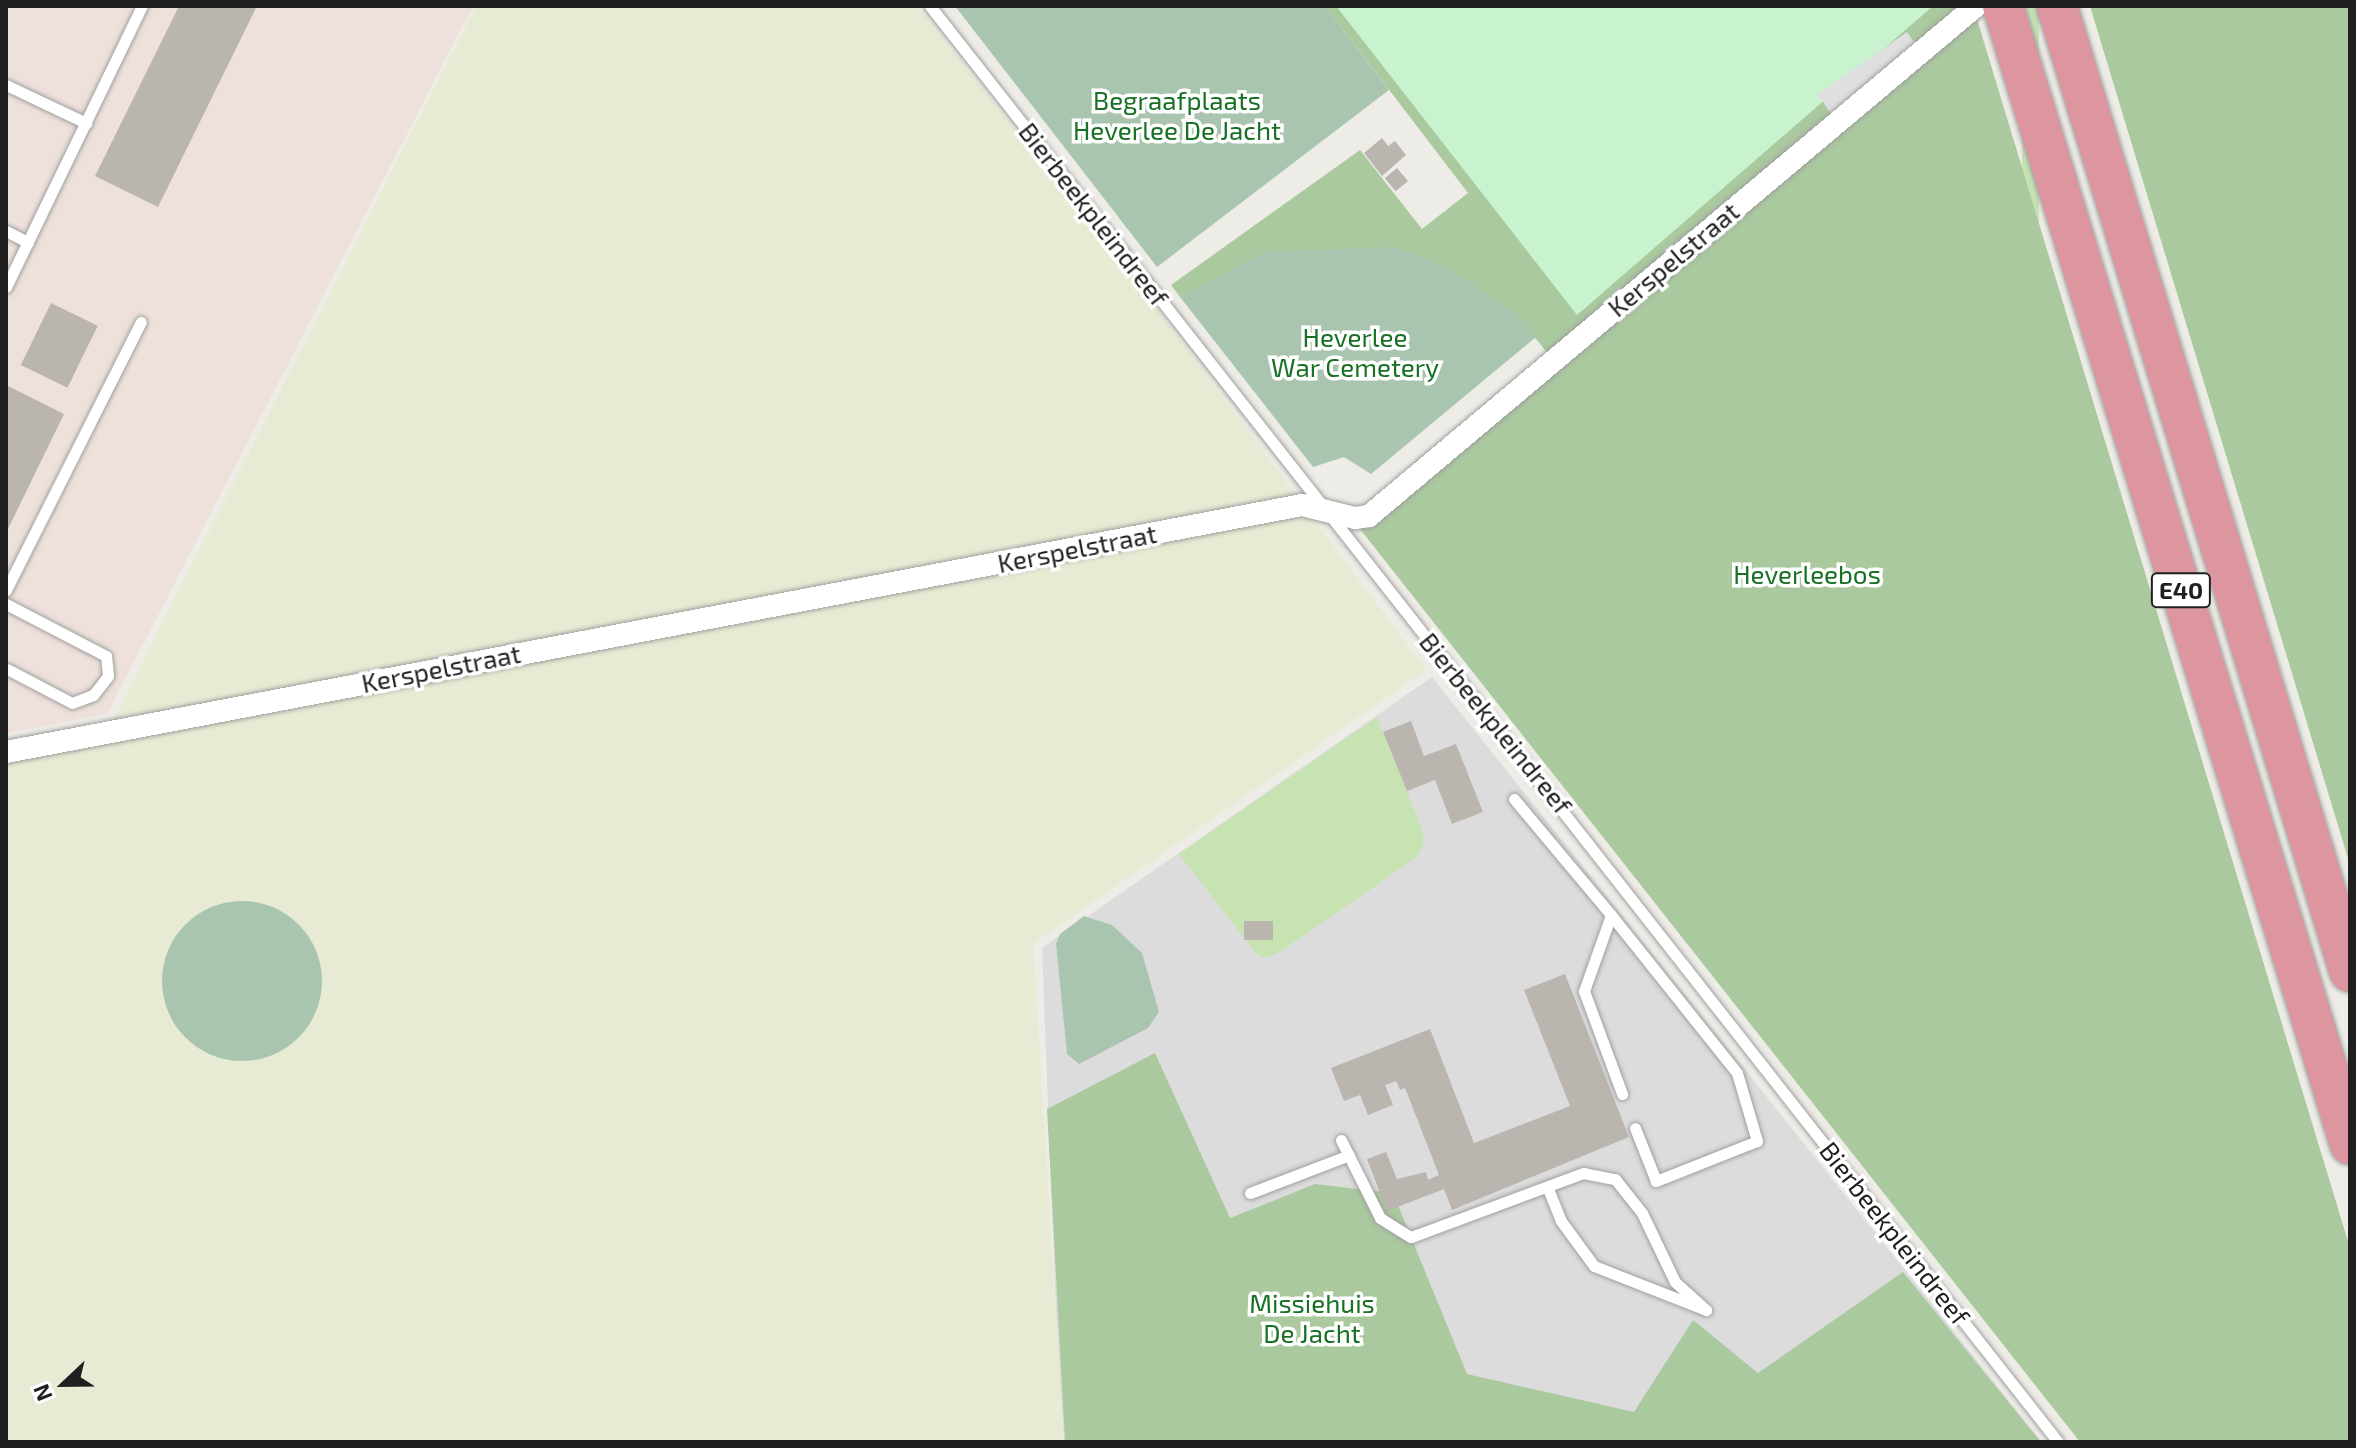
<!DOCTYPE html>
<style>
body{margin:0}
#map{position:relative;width:2356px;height:1448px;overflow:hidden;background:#eeece6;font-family:"Exo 2",sans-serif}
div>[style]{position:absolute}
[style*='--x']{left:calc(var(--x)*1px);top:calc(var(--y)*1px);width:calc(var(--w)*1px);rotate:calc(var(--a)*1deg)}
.residential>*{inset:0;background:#dddcdc}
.military>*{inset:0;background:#eee1db}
.farmland>*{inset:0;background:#e8ebd3}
.grass>*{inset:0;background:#c7e3b2;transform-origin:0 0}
.forest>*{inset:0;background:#aac99f}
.cemetery>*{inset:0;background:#aac5af}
.round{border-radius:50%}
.park>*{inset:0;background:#c8f3ce}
.parking>*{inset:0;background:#dfdfdf;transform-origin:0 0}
.building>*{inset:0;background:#bbb5af;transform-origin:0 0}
.roads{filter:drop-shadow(0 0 2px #a0a0a0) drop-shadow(0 0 2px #a0a0a0)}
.lane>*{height:11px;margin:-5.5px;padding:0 5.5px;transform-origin:5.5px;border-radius:5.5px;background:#fff}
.street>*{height:22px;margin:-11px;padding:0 11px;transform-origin:11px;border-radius:11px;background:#fff}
.highway>*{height:40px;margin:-20px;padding:0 20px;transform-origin:20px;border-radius:20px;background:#dd96a0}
span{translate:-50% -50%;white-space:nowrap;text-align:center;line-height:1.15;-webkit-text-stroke:7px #fff;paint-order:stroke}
.shield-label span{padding:2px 6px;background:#fff;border:2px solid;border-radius:6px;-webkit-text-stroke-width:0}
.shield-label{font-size:24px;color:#1f1f1f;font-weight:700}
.park-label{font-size:26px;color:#187124}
.street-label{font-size:26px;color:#1f1f1f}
.frame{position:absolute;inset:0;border:8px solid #1f1f1f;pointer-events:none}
.north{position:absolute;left:24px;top:1344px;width:80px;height:80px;-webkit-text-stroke:6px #fff;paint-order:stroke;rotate:248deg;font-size:22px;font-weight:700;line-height:32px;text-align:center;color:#1f1f1f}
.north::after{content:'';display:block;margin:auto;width:28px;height:36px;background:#1f1f1f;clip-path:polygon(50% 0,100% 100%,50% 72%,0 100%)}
</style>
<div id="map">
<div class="residential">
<div style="clip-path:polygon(1432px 677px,2042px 1442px,1061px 1442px,1042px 948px)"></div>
</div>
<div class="military">
<div style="clip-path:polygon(6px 6px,473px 6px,107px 714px,6px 733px)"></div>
</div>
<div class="farmland">
<div style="clip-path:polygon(476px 6px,917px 6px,1151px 301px,1426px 670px,1033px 944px,1064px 1442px,6px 1442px,6px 762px,101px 744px)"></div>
</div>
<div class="grass">
<div style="left:2022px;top:6px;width:17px;height:1128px"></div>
<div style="clip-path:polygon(1377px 717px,1423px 832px,1423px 845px,1417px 857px,1280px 952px,1265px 958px,1256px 953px,1179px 854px)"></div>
</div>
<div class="forest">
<div style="clip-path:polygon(1325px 6px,1973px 6px,2350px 1248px,2350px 1442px,2080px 1442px,1360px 529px,1558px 367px,1516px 313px,1266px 252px,1180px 297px,1171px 285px,1360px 150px,1422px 229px,1468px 193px)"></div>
<div style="clip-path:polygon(2090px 6px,2350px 6px,2350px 865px)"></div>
<div style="clip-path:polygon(1155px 1053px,1230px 1218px,1315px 1184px,1393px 1193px,1467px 1374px,1634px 1412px,1693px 1320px,1758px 1373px,1903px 1272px,2041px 1442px,1065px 1442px,1047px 1109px)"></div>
</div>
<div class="cemetery">
<div style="clip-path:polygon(955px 6px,1325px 6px,1389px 90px,1157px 267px)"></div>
<div style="clip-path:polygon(1396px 247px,1450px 269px,1516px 313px,1536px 337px,1371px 474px,1344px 457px,1313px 467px,1180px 297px,1265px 252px)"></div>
<div class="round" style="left:162px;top:901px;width:160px;height:160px"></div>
<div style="clip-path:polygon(1084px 916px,1112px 925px,1142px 953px,1159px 1012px,1148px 1028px,1079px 1064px,1067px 1054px,1056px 944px,1060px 934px)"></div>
</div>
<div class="park">
<div style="clip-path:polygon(1336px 6px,1933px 6px,1577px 315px)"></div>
</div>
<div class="parking">
<div style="left:1907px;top:32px;width:24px;height:109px;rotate:55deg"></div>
</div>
<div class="building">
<div style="clip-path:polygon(179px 6px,257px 6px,158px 207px,95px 176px)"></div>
<div style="clip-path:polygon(1382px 138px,1388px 146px,1395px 141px,1406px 155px,1382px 176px,1364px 153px)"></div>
<div style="left:1397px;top:168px;width:17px;height:16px;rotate:50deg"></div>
<div style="left:51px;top:303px;width:52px;height:69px;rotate:26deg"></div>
<div style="clip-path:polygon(6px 385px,64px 414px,6px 533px)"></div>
<div style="clip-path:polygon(1411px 721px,1424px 756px,1456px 744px,1483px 812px,1452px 824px,1435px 780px,1407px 791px,1383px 732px)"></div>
<div style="left:1273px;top:921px;width:19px;height:29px;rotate:90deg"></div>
<div style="clip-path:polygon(1565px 974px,1629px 1137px,1452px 1210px,1444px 1189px,1387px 1211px,1367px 1159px,1386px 1152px,1397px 1179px,1426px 1172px,1428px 1180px,1439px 1175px,1405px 1088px,1400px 1090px,1396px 1081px,1385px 1085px,1393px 1105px,1368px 1115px,1360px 1095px,1344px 1101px,1331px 1068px,1430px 1029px,1474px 1143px,1570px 1106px,1524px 990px)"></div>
</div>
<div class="roads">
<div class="lane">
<div style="--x:930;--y:6;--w:1826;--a:51.85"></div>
<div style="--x:6;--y:85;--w:89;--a:25.4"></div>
<div style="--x:6;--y:231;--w:25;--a:27"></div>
<div style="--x:6;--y:287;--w:312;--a:-64.2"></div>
<div style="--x:6;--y:590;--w:300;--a:-63.3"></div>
<div style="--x:6;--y:604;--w:113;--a:27.5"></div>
<div style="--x:106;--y:656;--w:20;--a:84"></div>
<div style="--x:108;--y:676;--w:24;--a:128"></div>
<div style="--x:93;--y:695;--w:22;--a:159"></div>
<div style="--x:72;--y:703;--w:73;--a:-152.4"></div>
<div style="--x:1514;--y:799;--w:151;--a:50.1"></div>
<div style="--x:1611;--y:915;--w:81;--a:109.6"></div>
<div style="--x:1584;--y:991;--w:110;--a:69.7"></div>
<div style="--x:1611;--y:915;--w:202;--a:51.4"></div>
<div style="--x:1737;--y:1073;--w:71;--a:73.6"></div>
<div style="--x:1757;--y:1141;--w:109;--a:158.4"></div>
<div style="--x:1656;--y:1181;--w:57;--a:-111.6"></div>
<div style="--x:1341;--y:1140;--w:87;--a:63.4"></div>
<div style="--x:1380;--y:1218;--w:36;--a:32"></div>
<div style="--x:1411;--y:1237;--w:184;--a:-20.4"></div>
<div style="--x:1583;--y:1173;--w:33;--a:11"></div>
<div style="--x:1615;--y:1179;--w:43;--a:51.5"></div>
<div style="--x:1642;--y:1213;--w:76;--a:64.4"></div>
<div style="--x:1675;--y:1282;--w:42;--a:42.1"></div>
<div style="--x:1706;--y:1310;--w:120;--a:-158.6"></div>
<div style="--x:1594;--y:1266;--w:56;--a:-126.3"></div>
<div style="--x:1561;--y:1221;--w:35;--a:-112"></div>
<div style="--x:1250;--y:1193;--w:106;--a:-21"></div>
</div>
<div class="street">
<div style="--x:6;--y:752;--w:1319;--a:-10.79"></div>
<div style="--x:1302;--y:505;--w:55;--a:13.8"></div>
<div style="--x:1355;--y:518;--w:14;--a:-8"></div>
<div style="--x:1369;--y:516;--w:793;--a:-40.04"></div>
</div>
<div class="highway">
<div style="--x:2003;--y:6;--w:1190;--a:73.04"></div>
<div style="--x:2057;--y:6;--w:1009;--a:73.13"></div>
</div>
</div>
<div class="shield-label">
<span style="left:2181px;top:590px">E40</span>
</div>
<div class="park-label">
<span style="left:1177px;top:115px">Begraafplaats<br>Heverlee De Jacht</span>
<span style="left:1355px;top:352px">Heverlee<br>War Cemetery</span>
<span style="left:1807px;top:574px">Heverleebos</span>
<span style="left:1312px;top:1318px">Missiehuis<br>De Jacht</span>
</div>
<div class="street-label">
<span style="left:1094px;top:214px;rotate:52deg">Bierbeekpleindreef</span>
<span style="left:1673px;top:259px;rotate:-40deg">Kerspelstraat</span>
<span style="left:1077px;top:548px;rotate:-11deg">Kerspelstraat</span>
<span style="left:441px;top:668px;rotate:-11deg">Kerspelstraat</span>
<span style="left:1496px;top:723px;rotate:51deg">Bierbeekpleindreef</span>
<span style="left:1895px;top:1233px;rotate:52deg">Bierbeekpleindreef</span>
</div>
<div class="frame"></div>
<div class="north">N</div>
</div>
